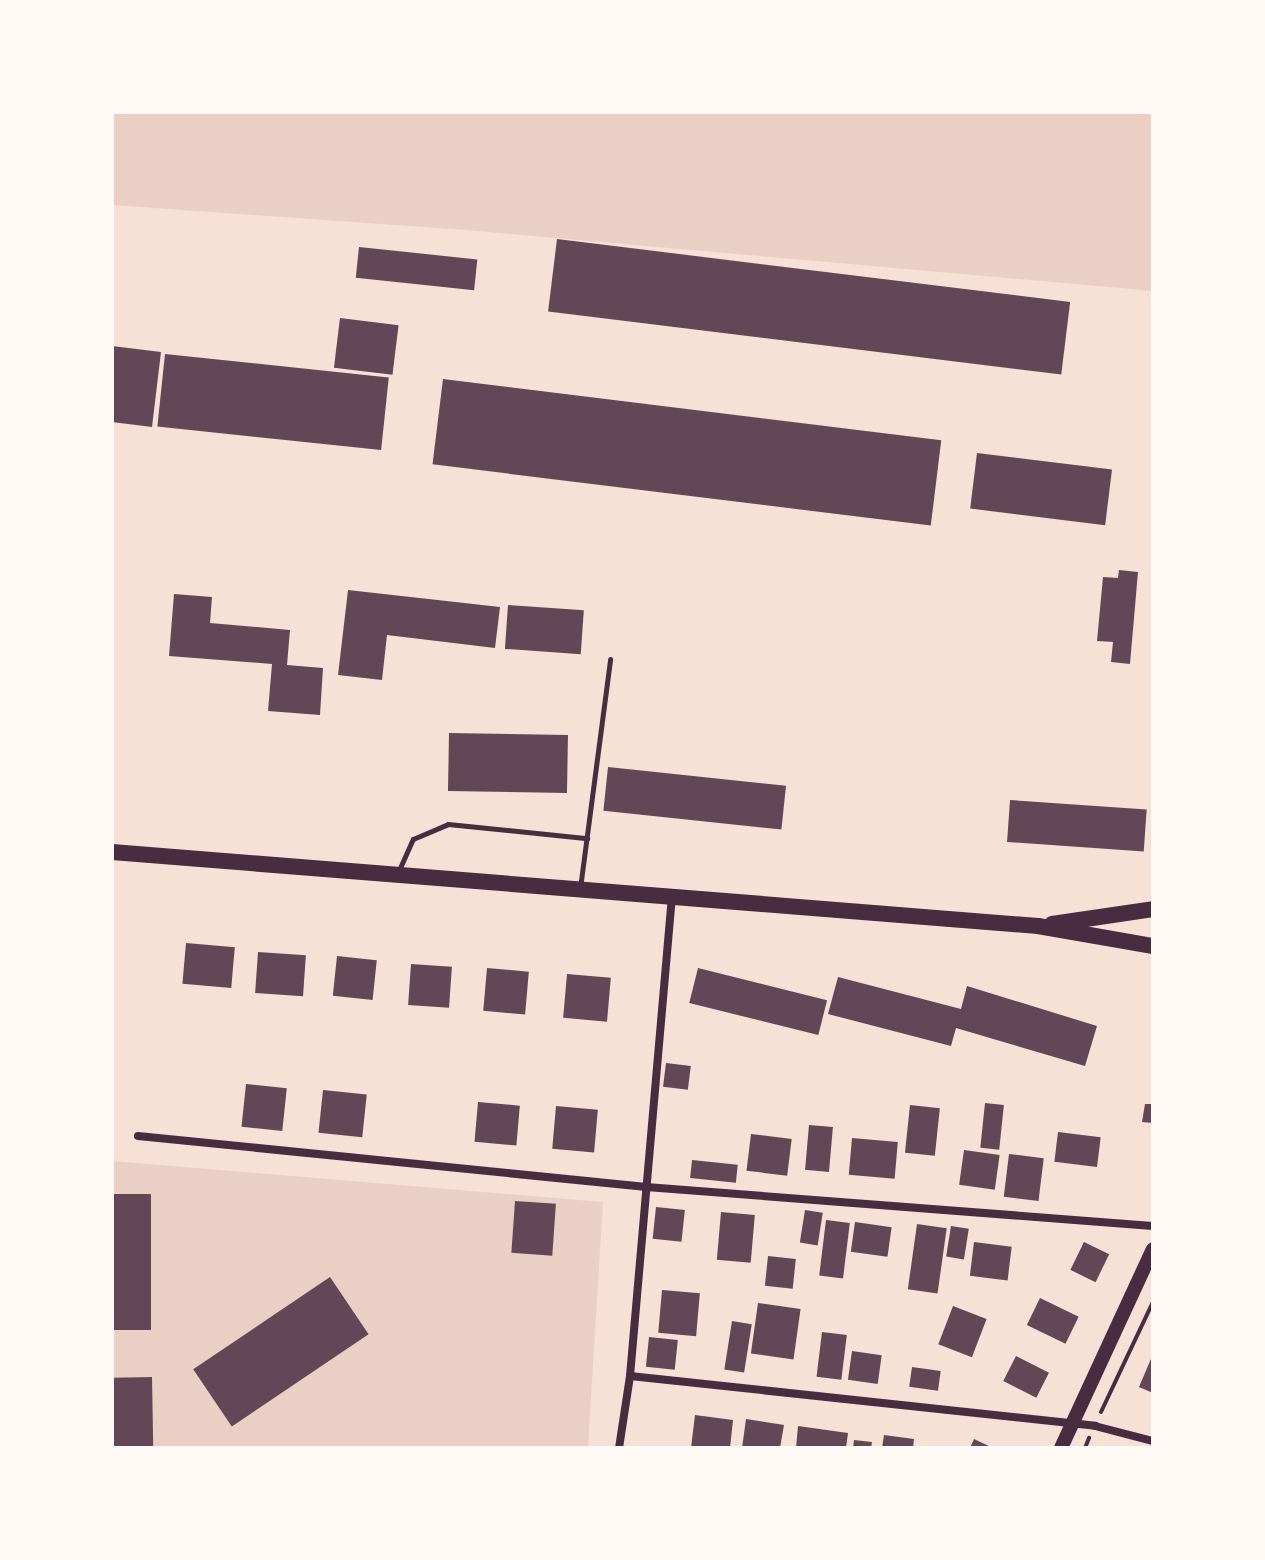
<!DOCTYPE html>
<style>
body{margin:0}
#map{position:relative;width:1265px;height:1560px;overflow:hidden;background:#f7e1d7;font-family:Rubik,sans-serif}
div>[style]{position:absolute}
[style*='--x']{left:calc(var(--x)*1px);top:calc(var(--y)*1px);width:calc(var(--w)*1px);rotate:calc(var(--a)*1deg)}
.green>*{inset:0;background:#ebcfc5}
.building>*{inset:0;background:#644757;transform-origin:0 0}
.path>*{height:4px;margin:-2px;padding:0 2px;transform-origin:2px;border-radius:2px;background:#4a2c40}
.service>*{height:5px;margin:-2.5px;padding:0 2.5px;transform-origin:2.5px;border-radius:2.5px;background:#4a2c40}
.minor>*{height:8px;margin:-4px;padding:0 4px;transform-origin:4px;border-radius:4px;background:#4a2c40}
.tertiary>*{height:14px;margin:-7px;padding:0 7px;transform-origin:7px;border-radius:7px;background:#4a2c40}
.primary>*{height:16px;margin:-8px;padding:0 8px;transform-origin:8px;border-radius:8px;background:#4a2c40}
span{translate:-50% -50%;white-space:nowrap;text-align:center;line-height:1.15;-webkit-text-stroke:7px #fffaf5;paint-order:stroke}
.frame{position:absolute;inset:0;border:114px solid #fffaf5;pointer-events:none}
</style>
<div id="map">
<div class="green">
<div style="clip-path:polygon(112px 112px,1153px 112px,1153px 291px,466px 230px,112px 205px)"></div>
<div style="clip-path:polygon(112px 1161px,603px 1202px,588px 1448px,112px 1448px)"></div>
</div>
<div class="building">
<div style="left:557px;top:239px;width:517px;height:73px;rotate:7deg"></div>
<div style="left:359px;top:247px;width:119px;height:31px;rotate:6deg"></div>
<div style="left:340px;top:318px;width:59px;height:50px;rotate:7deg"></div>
<div style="clip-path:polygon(112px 346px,161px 352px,152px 427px,112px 422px)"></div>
<div style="left:165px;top:354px;width:225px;height:73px;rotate:6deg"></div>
<div style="left:443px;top:379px;width:502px;height:86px;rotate:7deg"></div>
<div style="left:977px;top:453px;width:136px;height:56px;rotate:7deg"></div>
<div style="clip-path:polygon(1119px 570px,1138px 572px,1130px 664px,1111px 662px,1113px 642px,1097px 641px,1103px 577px,1118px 578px)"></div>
<div style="clip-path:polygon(348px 590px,500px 607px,495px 648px,387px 635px,382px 680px,338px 675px)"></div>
<div style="clip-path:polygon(174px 594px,212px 597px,210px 623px,290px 630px,287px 665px,323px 668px,320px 715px,268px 711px,272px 664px,169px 656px)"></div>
<div style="left:508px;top:605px;width:76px;height:44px;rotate:4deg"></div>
<div style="left:449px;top:733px;width:119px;height:58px;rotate:1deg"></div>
<div style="left:608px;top:767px;width:179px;height:44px;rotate:6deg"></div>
<div style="left:1010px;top:800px;width:137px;height:42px;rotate:4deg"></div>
<div style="left:186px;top:943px;width:49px;height:41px;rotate:5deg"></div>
<div style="left:258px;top:952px;width:48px;height:41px;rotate:4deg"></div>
<div style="left:337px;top:956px;width:40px;height:40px;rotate:6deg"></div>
<div style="left:411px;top:964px;width:41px;height:41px;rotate:4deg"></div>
<div style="left:487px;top:968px;width:42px;height:43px;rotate:5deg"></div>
<div style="left:698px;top:968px;width:133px;height:36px;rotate:14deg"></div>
<div style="left:567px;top:974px;width:44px;height:44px;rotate:5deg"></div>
<div style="clip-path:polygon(838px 977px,961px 1009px,967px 986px,1097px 1026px,1085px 1066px,956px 1028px,951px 1046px,828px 1014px)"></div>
<div style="left:666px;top:1063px;width:25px;height:24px;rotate:7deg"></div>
<div style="left:246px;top:1084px;width:41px;height:43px;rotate:6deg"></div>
<div style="left:323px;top:1090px;width:44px;height:43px;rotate:6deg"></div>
<div style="left:478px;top:1102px;width:42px;height:40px;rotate:5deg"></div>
<div style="left:985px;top:1103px;width:19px;height:45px;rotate:6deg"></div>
<div style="clip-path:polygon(1145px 1104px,1153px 1104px,1153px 1123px,1142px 1122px)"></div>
<div style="left:910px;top:1105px;width:30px;height:48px;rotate:6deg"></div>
<div style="left:556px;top:1106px;width:42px;height:43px;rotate:5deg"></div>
<div style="left:809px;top:1125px;width:24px;height:45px;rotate:5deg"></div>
<div style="left:1058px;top:1132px;width:43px;height:30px;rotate:7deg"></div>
<div style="left:751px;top:1134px;width:41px;height:37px;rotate:7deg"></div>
<div style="left:852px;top:1138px;width:46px;height:37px;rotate:5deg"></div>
<div style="left:964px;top:1150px;width:36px;height:35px;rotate:8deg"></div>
<div style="left:1009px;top:1154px;width:35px;height:43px;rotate:7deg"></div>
<div style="left:692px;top:1160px;width:46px;height:18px;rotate:6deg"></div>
<div style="left:112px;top:1194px;width:39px;height:136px"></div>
<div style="left:515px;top:1201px;width:41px;height:52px;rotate:4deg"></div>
<div style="left:656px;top:1207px;width:29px;height:32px;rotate:6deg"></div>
<div style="left:805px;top:1210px;width:18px;height:33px;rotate:9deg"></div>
<div style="left:721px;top:1212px;width:34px;height:48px;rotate:5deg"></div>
<div style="left:826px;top:1220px;width:24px;height:56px;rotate:7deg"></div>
<div style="left:855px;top:1222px;width:37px;height:30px;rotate:8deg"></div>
<div style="left:917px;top:1224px;width:30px;height:66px;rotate:8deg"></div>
<div style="left:951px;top:1226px;width:18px;height:31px;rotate:9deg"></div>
<div style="left:974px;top:1242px;width:38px;height:34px;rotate:7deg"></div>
<div style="left:1084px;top:1242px;width:28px;height:31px;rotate:26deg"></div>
<div style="left:768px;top:1256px;width:28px;height:30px;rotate:6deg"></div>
<div style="left:330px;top:1277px;width:69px;height:165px;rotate:56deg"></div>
<div style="left:662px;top:1290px;width:38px;height:43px;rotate:5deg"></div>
<div style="left:1040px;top:1298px;width:43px;height:30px;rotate:26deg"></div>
<div style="left:758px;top:1303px;width:43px;height:51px;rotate:8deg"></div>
<div style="left:953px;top:1306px;width:36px;height:41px;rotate:21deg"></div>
<div style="left:732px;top:1321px;width:20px;height:49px;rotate:9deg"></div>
<div style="left:822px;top:1332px;width:25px;height:45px;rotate:7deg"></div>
<div style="left:649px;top:1337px;width:29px;height:30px;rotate:6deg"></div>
<div style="left:852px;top:1351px;width:30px;height:29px;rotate:8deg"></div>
<div style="clip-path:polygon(1153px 1354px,1153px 1393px,1139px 1387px)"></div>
<div style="left:1016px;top:1356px;width:37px;height:28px;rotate:27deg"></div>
<div style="left:912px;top:1367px;width:29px;height:20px;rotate:8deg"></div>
<div style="left:152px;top:1377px;width:71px;height:40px;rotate:89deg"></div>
<div style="clip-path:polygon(695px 1415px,733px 1420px,730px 1448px,691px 1448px)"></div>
<div style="clip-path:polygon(746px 1419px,784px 1425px,780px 1448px,742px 1448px)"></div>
<div style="clip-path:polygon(798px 1426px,848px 1433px,846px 1448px,796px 1448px)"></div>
<div style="clip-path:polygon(884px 1435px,914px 1439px,913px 1448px,882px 1448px)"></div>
<div style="clip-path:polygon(974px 1439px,993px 1448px,970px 1448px)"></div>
<div style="clip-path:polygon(854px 1440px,872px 1442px,871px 1448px,853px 1448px)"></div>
</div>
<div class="path">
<div style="--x:1101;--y:1412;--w:122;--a:-64.7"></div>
<div style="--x:1085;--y:1448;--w:11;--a:-68"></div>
</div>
<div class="service">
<div style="--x:399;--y:870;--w:34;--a:-66"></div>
<div style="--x:413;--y:839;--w:38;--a:-23"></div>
<div style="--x:448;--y:824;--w:140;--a:5.8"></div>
<div style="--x:580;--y:888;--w:231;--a:-82.5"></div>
</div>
<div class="minor">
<div style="--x:138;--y:1136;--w:511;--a:5.73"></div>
<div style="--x:646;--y:1187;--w:508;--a:4.4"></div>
<div style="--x:630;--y:1376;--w:468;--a:6.1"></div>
<div style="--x:1095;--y:1426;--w:60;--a:14.5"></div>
<div style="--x:619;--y:1448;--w:73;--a:-81.3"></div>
<div style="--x:630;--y:1376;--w:482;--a:-85"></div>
</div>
<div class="tertiary">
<div style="--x:1061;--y:1448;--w:219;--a:-65.2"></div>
</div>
<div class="primary">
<div style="--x:112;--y:852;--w:929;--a:4.57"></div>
<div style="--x:1038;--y:926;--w:117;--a:9.9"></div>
<div style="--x:1052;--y:924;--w:102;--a:-8.4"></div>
</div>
<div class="frame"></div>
</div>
